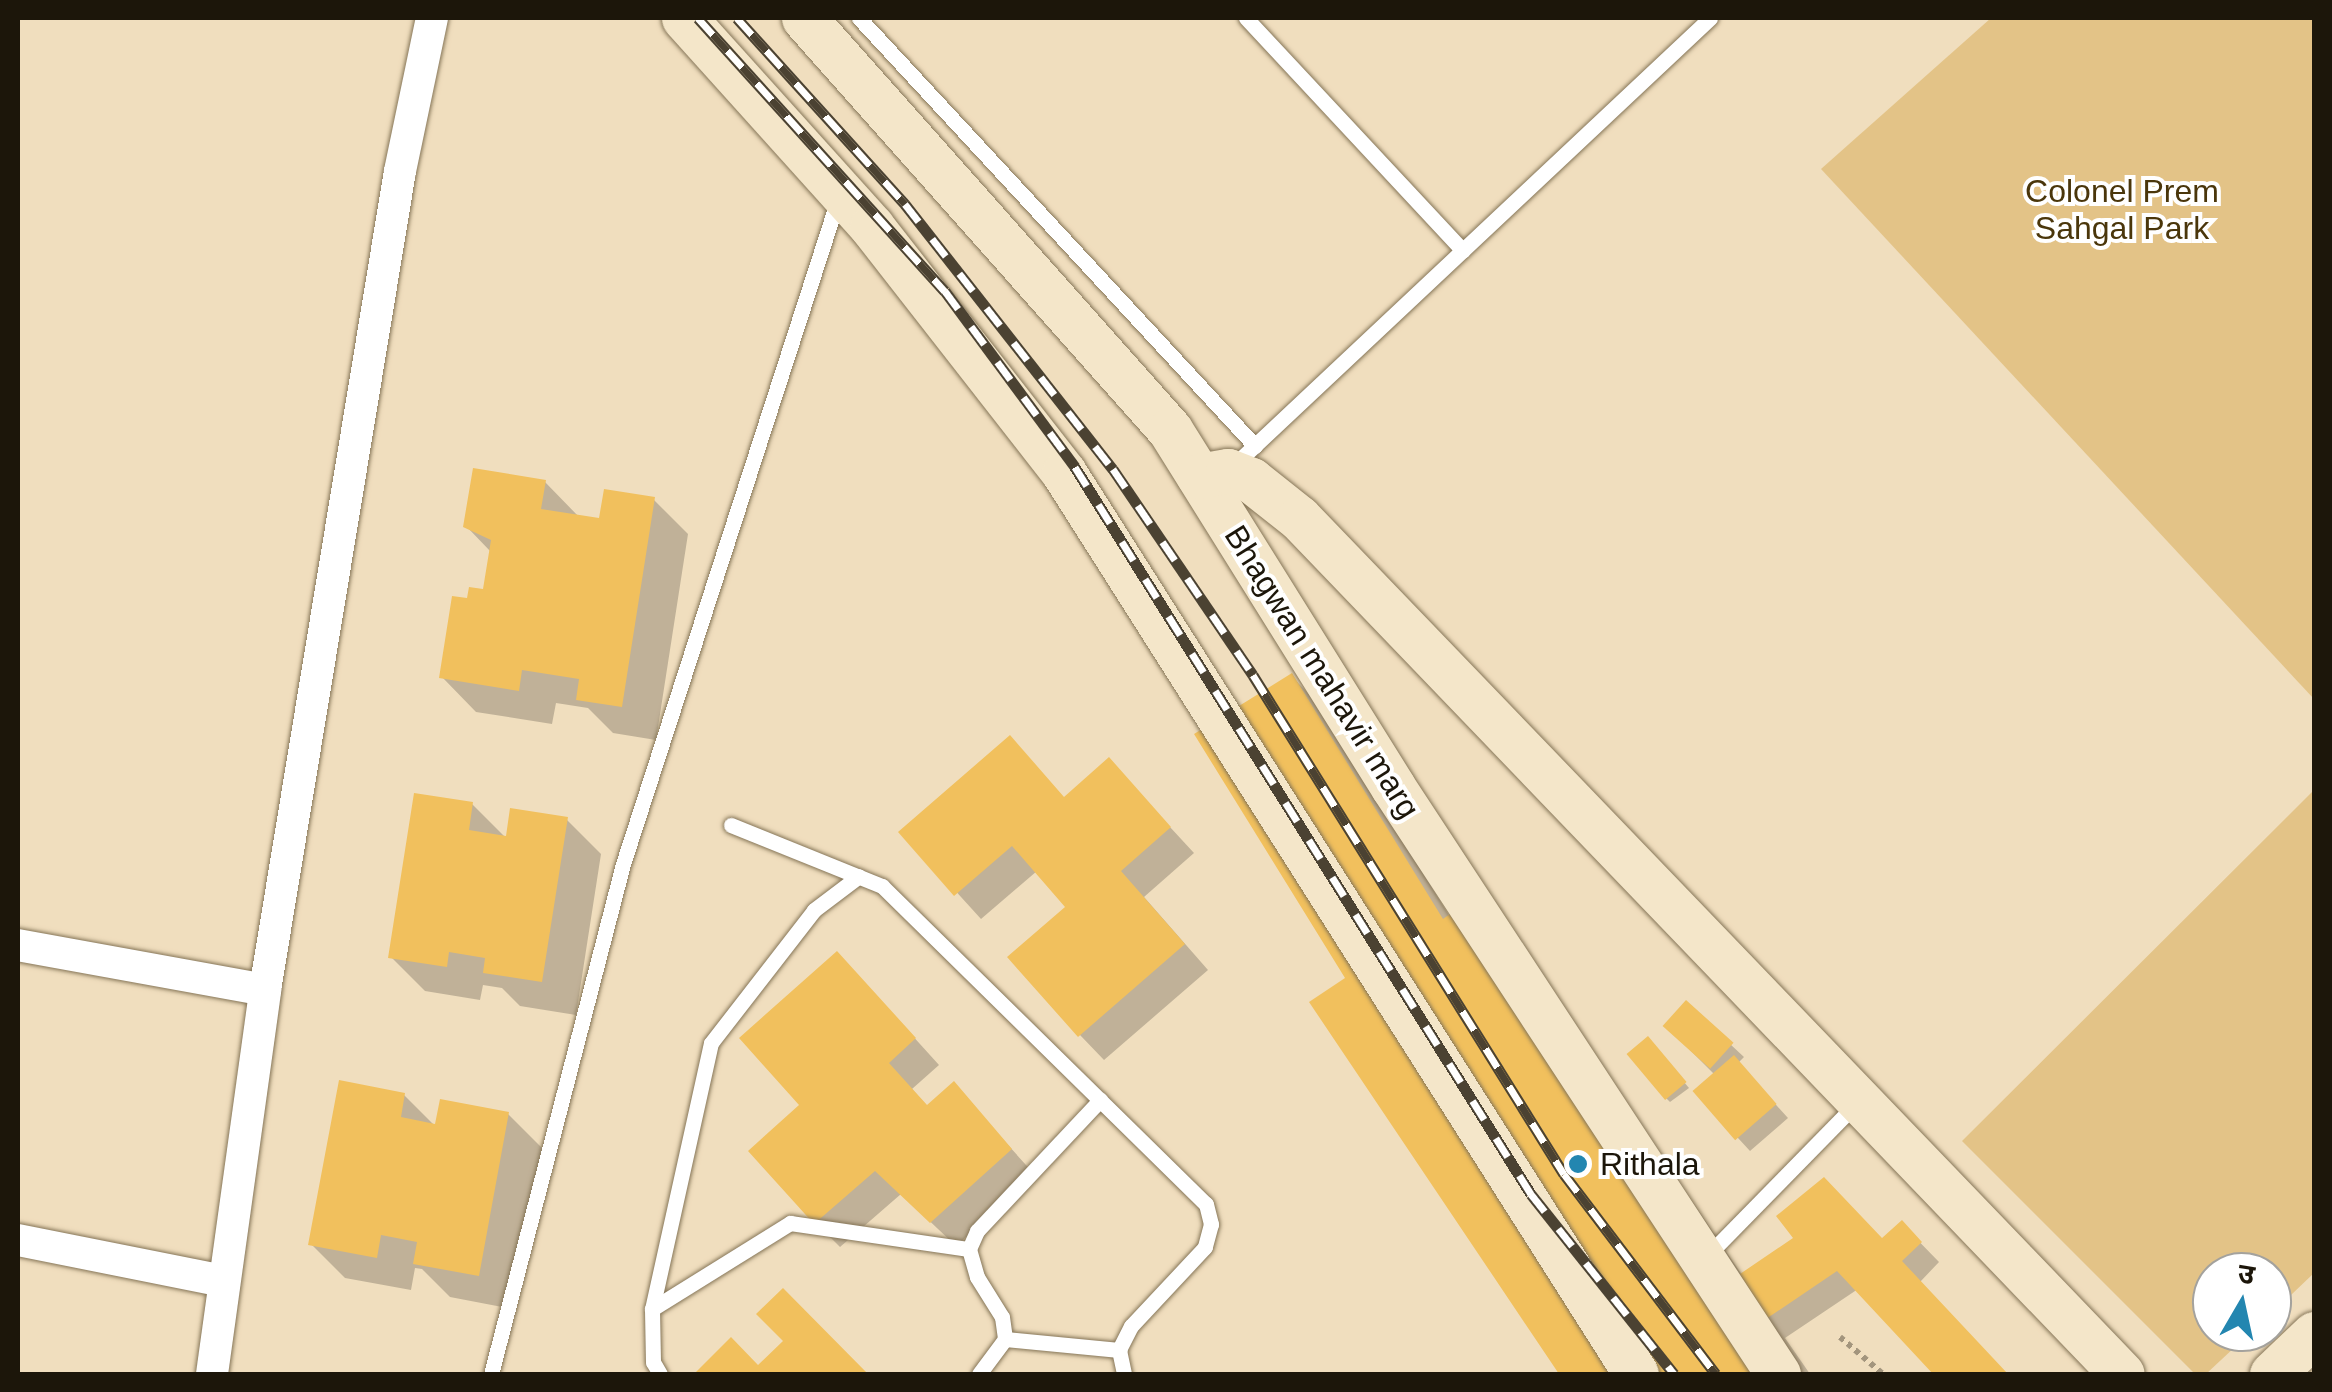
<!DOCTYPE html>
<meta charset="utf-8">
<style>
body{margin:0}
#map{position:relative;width:2332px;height:1392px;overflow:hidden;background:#f0debe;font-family:Arial,"Noto Sans Devanagari",sans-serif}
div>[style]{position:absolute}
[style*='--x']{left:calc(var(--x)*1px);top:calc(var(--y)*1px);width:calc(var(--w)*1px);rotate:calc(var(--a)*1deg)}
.green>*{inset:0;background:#e3c387}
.shadow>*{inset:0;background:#0003}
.building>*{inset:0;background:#f1c05d;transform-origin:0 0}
.path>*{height:6px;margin-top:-3px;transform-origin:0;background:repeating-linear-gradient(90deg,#a3957d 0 5px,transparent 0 10px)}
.roads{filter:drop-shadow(0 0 2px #857557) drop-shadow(0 0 2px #857557)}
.lane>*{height:15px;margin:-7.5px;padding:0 7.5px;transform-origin:7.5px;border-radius:7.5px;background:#fff}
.street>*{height:32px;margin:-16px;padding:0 16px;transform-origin:16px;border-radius:16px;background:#fff}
.secondary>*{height:45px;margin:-22.5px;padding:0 22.5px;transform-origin:22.5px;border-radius:22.5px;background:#f4e6c9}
.rail>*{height:11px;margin-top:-5.5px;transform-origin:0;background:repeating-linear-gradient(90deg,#fff 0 22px,#4b4232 0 44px);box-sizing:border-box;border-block:2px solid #4b4232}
.dots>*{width:28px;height:28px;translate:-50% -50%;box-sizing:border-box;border:5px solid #fff;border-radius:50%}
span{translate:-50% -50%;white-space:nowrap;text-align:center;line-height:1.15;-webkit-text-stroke:8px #fff;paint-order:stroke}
.park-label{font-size:32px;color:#4a360b}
.street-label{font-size:32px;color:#1c160a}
.poi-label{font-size:32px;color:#1c160a}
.left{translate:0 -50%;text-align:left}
.frame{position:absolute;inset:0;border:20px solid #1c160a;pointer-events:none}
.north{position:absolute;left:2192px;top:1252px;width:100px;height:100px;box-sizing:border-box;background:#fff;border:2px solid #a4a29d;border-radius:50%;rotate:9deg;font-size:28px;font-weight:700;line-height:40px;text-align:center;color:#1c160a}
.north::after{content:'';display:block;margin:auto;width:35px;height:45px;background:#2386b0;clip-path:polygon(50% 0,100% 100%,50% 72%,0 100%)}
</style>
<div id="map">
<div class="green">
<div style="clip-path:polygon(1991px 18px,2314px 18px,2314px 699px,1821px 169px)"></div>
<div style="clip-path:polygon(2314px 790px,2314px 1273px,2272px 1313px,2272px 1272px,2212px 1272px,2212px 1332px,2251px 1332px,2206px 1374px,2195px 1374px,1962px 1141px)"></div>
</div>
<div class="shadow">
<div style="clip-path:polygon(545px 482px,580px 518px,601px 521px,654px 500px,688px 534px,656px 740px,613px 733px,588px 708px,556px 703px,552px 724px,476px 712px,442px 677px,469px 601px,485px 592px,491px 552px,466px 526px)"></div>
<div style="clip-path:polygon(1292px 677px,1316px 701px,1450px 917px,1503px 922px,1742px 1275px,1883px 1241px,1902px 1224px,1939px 1262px,1920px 1282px,2006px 1374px,1937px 1374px,1858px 1289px,1785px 1338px,1810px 1374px,1562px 1374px,1312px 1002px,1348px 979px)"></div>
<div style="clip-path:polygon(1109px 761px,1194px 853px,1144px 897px,1208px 970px,1104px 1060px,1080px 1035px,1069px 907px,1037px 871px,981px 919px,902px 832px,1065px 799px)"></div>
<div style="clip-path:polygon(472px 804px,508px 840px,567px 820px,601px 854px,576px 1015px,520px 1006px,502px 988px,483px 985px,480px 1000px,425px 991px,391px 957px)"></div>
<div style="clip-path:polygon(862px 980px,939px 1065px,912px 1089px,928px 1107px,954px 1085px,1035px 1175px,956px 1246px,901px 1194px,840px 1247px,816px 1223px,803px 1105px)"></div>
<div style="clip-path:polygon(1686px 1003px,1744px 1057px,1738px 1063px,1788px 1118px,1750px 1151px,1738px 1138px,1715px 1075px,1665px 1025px)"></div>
<div style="clip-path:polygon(1653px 1045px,1689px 1088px,1670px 1102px,1665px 1097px)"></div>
<div style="clip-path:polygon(404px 1095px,437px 1128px,508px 1114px,542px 1148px,512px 1309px,450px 1297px,422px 1269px,415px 1268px,411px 1290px,345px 1278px,311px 1244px)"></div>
<div style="clip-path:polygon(783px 1291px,865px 1374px,698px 1374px,731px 1341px,758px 1368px,786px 1341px)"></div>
</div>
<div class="building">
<div style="clip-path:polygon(473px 468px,546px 480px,541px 509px,599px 518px,604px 489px,655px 497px,622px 707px,576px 700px,579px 679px,522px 670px,519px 691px,439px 678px,452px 596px,467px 598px,469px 587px,483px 589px,491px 540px,463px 527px)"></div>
<div style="clip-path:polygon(1292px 673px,1443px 919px,1478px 894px,1737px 1276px,1793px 1238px,1776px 1216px,1824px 1177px,1882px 1238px,1902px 1220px,1922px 1242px,1902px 1261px,2008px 1374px,1933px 1374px,1837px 1271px,1766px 1319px,1761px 1374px,1559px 1374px,1309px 1002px,1345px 978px,1194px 734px)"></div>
<div style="clip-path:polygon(1010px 735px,1064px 797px,1109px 757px,1171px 827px,1121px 871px,1185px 944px,1078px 1037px,1007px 957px,1065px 907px,1012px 846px,954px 896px,898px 832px)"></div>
<div style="clip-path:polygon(414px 793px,473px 802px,469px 830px,506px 836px,510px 808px,568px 817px,542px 982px,483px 973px,485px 958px,449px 952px,447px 967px,388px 958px)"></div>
<div style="clip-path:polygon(837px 951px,916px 1038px,889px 1063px,927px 1105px,954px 1081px,1012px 1149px,930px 1223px,875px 1171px,814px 1224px,748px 1151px,799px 1105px,739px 1038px)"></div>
<div style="left:1686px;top:1000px;width:64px;height:35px;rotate:42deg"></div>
<div style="left:1648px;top:1036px;width:60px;height:28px;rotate:50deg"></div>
<div style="left:1734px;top:1055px;width:65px;height:55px;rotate:49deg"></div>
<div style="clip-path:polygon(339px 1080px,405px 1093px,401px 1117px,435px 1124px,440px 1099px,509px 1112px,479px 1276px,413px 1264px,417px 1242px,381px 1235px,377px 1258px,308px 1245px)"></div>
<div style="clip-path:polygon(783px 1288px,868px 1374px,694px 1374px,731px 1337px,758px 1365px,783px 1341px,756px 1314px)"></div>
</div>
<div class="path">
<div style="--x:1840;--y:1337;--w:57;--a:40.7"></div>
</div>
<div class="roads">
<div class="lane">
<div style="--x:859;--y:18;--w:583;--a:47.22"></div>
<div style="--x:1246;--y:18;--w:318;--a:47"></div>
<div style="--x:1234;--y:465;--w:653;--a:-43.2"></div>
<div style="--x:731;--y:825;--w:163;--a:22"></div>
<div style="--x:882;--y:886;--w:454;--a:44.5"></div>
<div style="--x:1206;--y:1204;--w:21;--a:76"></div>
<div style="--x:1211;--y:1224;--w:24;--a:105"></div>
<div style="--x:1205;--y:1247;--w:108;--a:133.1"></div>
<div style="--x:1131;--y:1326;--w:27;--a:117"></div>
<div style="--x:1119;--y:1350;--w:25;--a:78"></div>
<div style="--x:969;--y:1249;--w:20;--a:-66"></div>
<div style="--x:977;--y:1231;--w:180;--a:-46.8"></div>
<div style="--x:1706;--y:1257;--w:217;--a:-45.6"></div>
<div style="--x:652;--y:1309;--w:272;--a:-77.5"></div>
<div style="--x:711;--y:1043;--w:168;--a:-52.2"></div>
<div style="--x:814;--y:910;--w:56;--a:-37.1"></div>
<div style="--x:491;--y:1374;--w:527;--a:-75.49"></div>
<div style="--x:623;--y:864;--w:699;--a:-72.08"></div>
<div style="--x:660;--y:1374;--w:14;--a:-120"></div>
<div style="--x:653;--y:1362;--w:53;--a:-91.1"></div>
<div style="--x:652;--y:1309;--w:163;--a:-31.9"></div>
<div style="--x:790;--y:1223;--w:181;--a:8.3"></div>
<div style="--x:969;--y:1249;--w:29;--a:74"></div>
<div style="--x:977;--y:1277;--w:47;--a:58"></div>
<div style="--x:1002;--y:1317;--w:22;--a:82"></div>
<div style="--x:979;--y:1374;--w:44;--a:-53.4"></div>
<div style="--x:1005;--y:1339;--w:115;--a:5.5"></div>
</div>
<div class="street">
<div style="--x:18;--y:945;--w:251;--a:10.3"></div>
<div style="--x:18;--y:1240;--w:210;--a:11.3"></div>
<div style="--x:212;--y:1374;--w:388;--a:-82.1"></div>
<div style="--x:265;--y:990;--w:830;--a:-80.64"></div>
<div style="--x:400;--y:171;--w:156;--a:-78.2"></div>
</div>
<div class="secondary">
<div style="--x:684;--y:18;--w:281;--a:48"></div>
<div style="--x:872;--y:227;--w:312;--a:52"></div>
<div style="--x:1064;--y:473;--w:1067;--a:57.59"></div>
<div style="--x:804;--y:18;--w:551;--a:48.38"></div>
<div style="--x:1170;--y:430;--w:421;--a:58"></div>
<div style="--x:1393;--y:787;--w:702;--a:56.74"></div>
<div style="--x:1199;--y:476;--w:29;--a:-10"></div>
<div style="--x:1228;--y:471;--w:25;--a:21"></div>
<div style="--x:1251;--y:480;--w:61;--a:38.4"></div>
<div style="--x:1299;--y:518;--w:1187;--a:46.13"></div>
<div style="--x:2272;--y:1374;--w:58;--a:-43.6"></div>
</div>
</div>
<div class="rail">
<div style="--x:698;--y:18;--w:368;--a:47.9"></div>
<div style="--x:945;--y:291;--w:219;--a:53.5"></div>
<div style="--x:1075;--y:467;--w:858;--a:57.9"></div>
<div style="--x:1531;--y:1194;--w:230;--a:51.5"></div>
<div style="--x:737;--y:18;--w:251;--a:47.9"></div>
<div style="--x:905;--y:204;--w:337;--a:51.9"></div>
<div style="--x:1113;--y:469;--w:249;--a:55.8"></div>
<div style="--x:1253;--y:675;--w:588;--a:58.07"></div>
<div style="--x:1564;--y:1174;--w:251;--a:52.8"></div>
</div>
<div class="dots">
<div style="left:1578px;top:1164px;background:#2386b0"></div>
</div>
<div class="park-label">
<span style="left:2122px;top:210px">Colonel Prem<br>Sahgal Park</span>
</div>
<div class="street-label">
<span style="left:1322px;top:672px;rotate:58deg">Bhagwan mahavir marg</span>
</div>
<div class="poi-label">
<span class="left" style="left:1600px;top:1164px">Rithala</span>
</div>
<div class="frame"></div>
<div class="north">उ</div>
</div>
